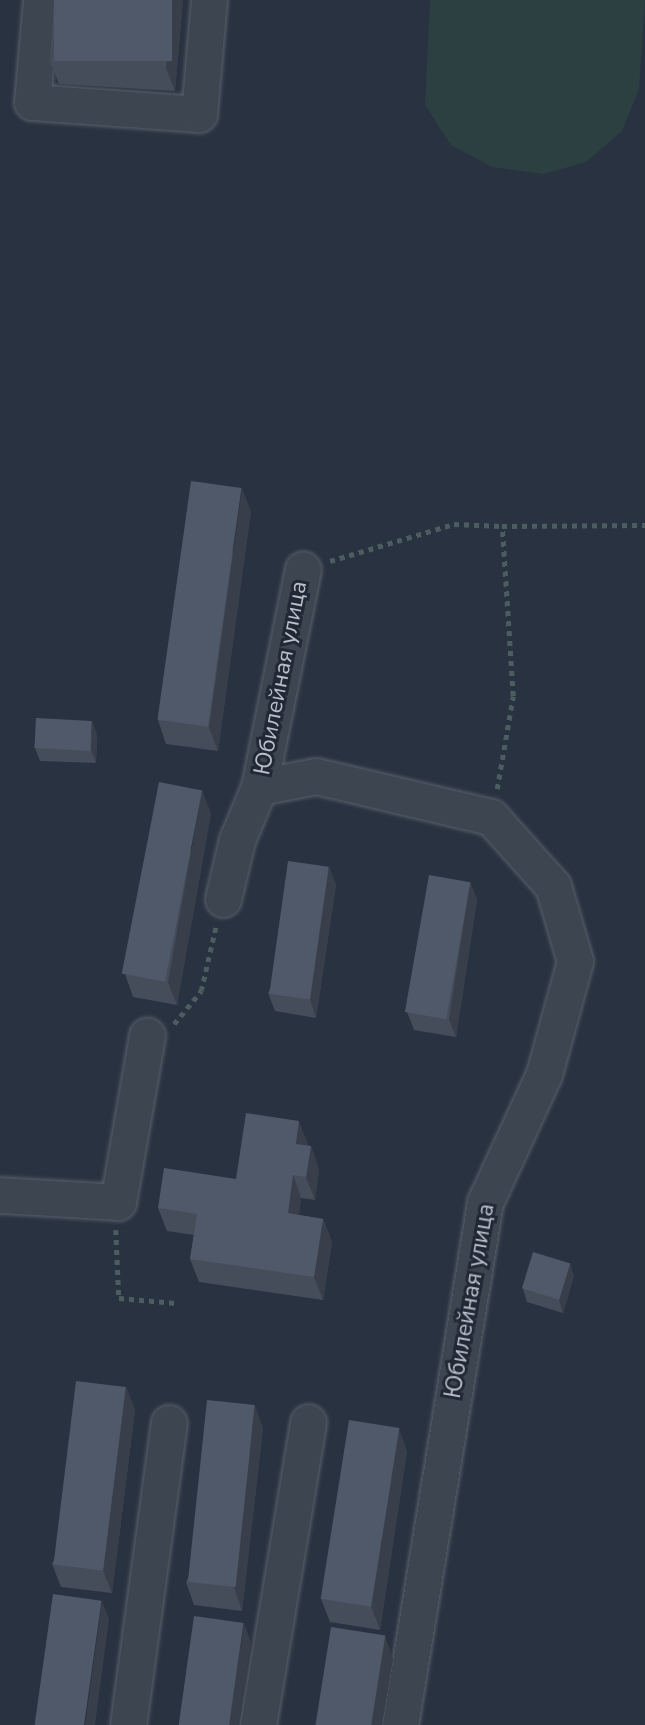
<!DOCTYPE html>
<meta charset="utf-8">
<style>
body{margin:0}
#map{position:relative;width:645px;height:1725px;overflow:hidden;background:#293240;font-family:"Nunito Sans",sans-serif}
div>[style]{position:absolute}
[style*='--x']{left:calc(var(--x)*1px);top:calc(var(--y)*1px);width:calc(var(--w)*1px);rotate:calc(var(--a)*1deg)}
.green>*{inset:0;background:#2c4042}
.path>*{height:4.5px;margin-top:-2.25px;transform-origin:0;background:repeating-linear-gradient(90deg,#4c5d60 0 5px,transparent 0 10px)}
.roads{filter:drop-shadow(0 0 2px #58606b) drop-shadow(0 0 2px #58606b)}
.minor>*{height:35px;margin:-17.5px;padding:0 17.5px;transform-origin:17.5px;border-radius:17.5px;background:#3d4550}
.wall>*{inset:0;background:#454d5a}
.shaded-wall>*{inset:0;background:#383e4a}
.building>*{inset:0;background:#505969;transform-origin:0 0}
span{translate:-50% -50%;white-space:nowrap;text-align:center;line-height:1.15;-webkit-text-stroke:6px #222936;paint-order:stroke}
.street-label{font-size:23px;color:#bac0ca}
</style>
<div id="map">
<div class="green">
<div style="clip-path:polygon(430px 0,645px 0,639px 89px,622px 131px,586px 162px,544px 174px,492px 167px,451px 145px,425px 105px)"></div>
</div>
<div class="path">
<div style="--x:330;--y:561;--w:129;--a:-16.6"></div>
<div style="--x:454;--y:524;--w:48;--a:2.4"></div>
<div style="--x:497;--y:789;--w:94;--a:-80.2"></div>
<div style="--x:513;--y:696;--w:170;--a:-93.7"></div>
<div style="--x:502;--y:526;--w:143;--a:-0.4"></div>
<div style="--x:174;--y:1024;--w:43;--a:-50.7"></div>
<div style="--x:201;--y:991;--w:67;--a:-77"></div>
<div style="--x:116;--y:1230;--w:68;--a:87.5"></div>
<div style="--x:119;--y:1298;--w:57;--a:5"></div>
</div>
<div class="roads">
<div class="minor">
<div style="--x:41;--y:0;--w:102;--a:95"></div>
<div style="--x:32;--y:102;--w:167;--a:4.1"></div>
<div style="--x:199;--y:114;--w:114;--a:-85"></div>
<div style="--x:259;--y:787;--w:58;--a:-10.9"></div>
<div style="--x:316;--y:776;--w:180;--a:13.2"></div>
<div style="--x:491;--y:817;--w:93;--a:48.1"></div>
<div style="--x:553;--y:886;--w:78;--a:73.7"></div>
<div style="--x:575;--y:961;--w:117;--a:105.3"></div>
<div style="--x:544;--y:1074;--w:141;--a:114.7"></div>
<div style="--x:485;--y:1202;--w:530;--a:99.23"></div>
<div style="--x:223;--y:899;--w:61;--a:-76.7"></div>
<div style="--x:237;--y:840;--w:57;--a:-67.5"></div>
<div style="--x:259;--y:787;--w:222;--a:-78.6"></div>
<div style="--x:0;--y:1195;--w:118;--a:3.4"></div>
<div style="--x:118;--y:1202;--w:169;--a:-80.1"></div>
<div style="--x:128;--y:1725;--w:305;--a:-82.3"></div>
<div style="--x:258;--y:1725;--w:307;--a:-80.6"></div>
</div>
</div>
<div class="wall">
<div style="clip-path:polygon(54px 0,183px 0,175px 91px,59px 84px,50px 61px)"></div>
<div style="clip-path:polygon(251px 511px,218px 751px,166px 744px,158px 720px)"></div>
<div style="clip-path:polygon(97px 734px,96px 763px,40px 761px,35px 748px)"></div>
<div style="clip-path:polygon(211px 813px,177px 1005px,133px 997px,125px 974px)"></div>
<div style="clip-path:polygon(329px 867px,336px 885px,316px 1018px,275px 1011px,268px 993px)"></div>
<div style="clip-path:polygon(470px 882px,477px 900px,456px 1037px,414px 1030px,407px 1012px)"></div>
<div style="clip-path:polygon(308px 1144px,308px 1146px,311px 1146px,319px 1170px,315px 1200px,301px 1198px,299px 1215px,323px 1219px,332px 1242px,323px 1300px,199px 1282px,190px 1259px,194px 1235px,167px 1231px,158px 1208px,236px 1179px)"></div>
<div style="clip-path:polygon(574px 1276px,563px 1313px,527px 1302px,523px 1289px)"></div>
<div style="clip-path:polygon(126px 1387px,135px 1410px,112px 1593px,61px 1587px,52px 1564px)"></div>
<div style="clip-path:polygon(263px 1428px,242px 1611px,194px 1605px,186px 1582px)"></div>
<div style="clip-path:polygon(407px 1451px,380px 1630px,330px 1622px,321px 1599px)"></div>
</div>
<div class="shaded-wall">
<div style="clip-path:polygon(172px 0,183px 0,175px 91px,166px 68px)"></div>
<div style="clip-path:polygon(242px 488px,251px 511px,218px 751px,209px 728px)"></div>
<div style="clip-path:polygon(92px 721px,97px 734px,96px 763px,91px 750px)"></div>
<div style="clip-path:polygon(202px 790px,211px 813px,177px 1005px,168px 982px)"></div>
<div style="clip-path:polygon(329px 867px,336px 885px,316px 1018px,310px 999px)"></div>
<div style="clip-path:polygon(470px 882px,477px 900px,456px 1037px,449px 1019px)"></div>
<div style="clip-path:polygon(299px 1121px,308px 1144px,305px 1168px,296px 1144px)"></div>
<div style="clip-path:polygon(311px 1146px,319px 1170px,315px 1200px,306px 1177px)"></div>
<div style="clip-path:polygon(293px 1175px,301px 1198px,296px 1237px,288px 1213px)"></div>
<div style="clip-path:polygon(323px 1219px,332px 1242px,323px 1300px,314px 1277px)"></div>
<div style="clip-path:polygon(570px 1263px,574px 1276px,563px 1313px,559px 1300px)"></div>
<div style="clip-path:polygon(126px 1387px,135px 1410px,112px 1593px,103px 1570px)"></div>
<div style="clip-path:polygon(255px 1405px,263px 1428px,242px 1611px,234px 1587px)"></div>
<div style="clip-path:polygon(399px 1428px,407px 1451px,380px 1630px,371px 1606px)"></div>
<div style="clip-path:polygon(102px 1601px,109px 1619px,95px 1725px,85px 1725px)"></div>
<div style="clip-path:polygon(244px 1623px,251px 1642px,239px 1725px,229px 1725px)"></div>
<div style="clip-path:polygon(385px 1636px,393px 1659px,382px 1725px,370px 1725px)"></div>
</div>
<div class="building">
<div style="left:54px;top:0;width:118px;height:61px"></div>
<div style="left:191px;top:481px;width:51px;height:241px;rotate:8deg"></div>
<div style="left:36px;top:718px;width:56px;height:30px;rotate:3deg"></div>
<div style="left:159px;top:782px;width:44px;height:195px;rotate:11deg"></div>
<div style="left:288px;top:861px;width:41px;height:134px;rotate:8deg"></div>
<div style="left:429px;top:875px;width:42px;height:139px;rotate:10deg"></div>
<div style="clip-path:polygon(246px 1113px,299px 1121px,296px 1144px,311px 1146px,306px 1177px,293px 1175px,288px 1213px,323px 1219px,314px 1277px,190px 1259px,197px 1214px,158px 1208px,164px 1168px,236px 1179px)"></div>
<div style="left:533px;top:1252px;width:39px;height:38px;rotate:17deg"></div>
<div style="left:76px;top:1381px;width:50px;height:185px;rotate:7deg"></div>
<div style="left:207px;top:1400px;width:48px;height:183px;rotate:6deg"></div>
<div style="left:349px;top:1420px;width:51px;height:181px;rotate:9deg"></div>
<div style="left:53px;top:1594px;width:49px;height:132px;rotate:8deg"></div>
<div style="left:194px;top:1616px;width:50px;height:110px;rotate:8deg"></div>
<div style="left:331px;top:1627px;width:55px;height:99px;rotate:9deg"></div>
</div>
<div class="street-label">
<span style="left:281px;top:678px;rotate:-79deg">Юбилейная улица</span>
<span style="left:470px;top:1301px;rotate:-80deg">Юбилейная улица</span>
</div>
</div>
